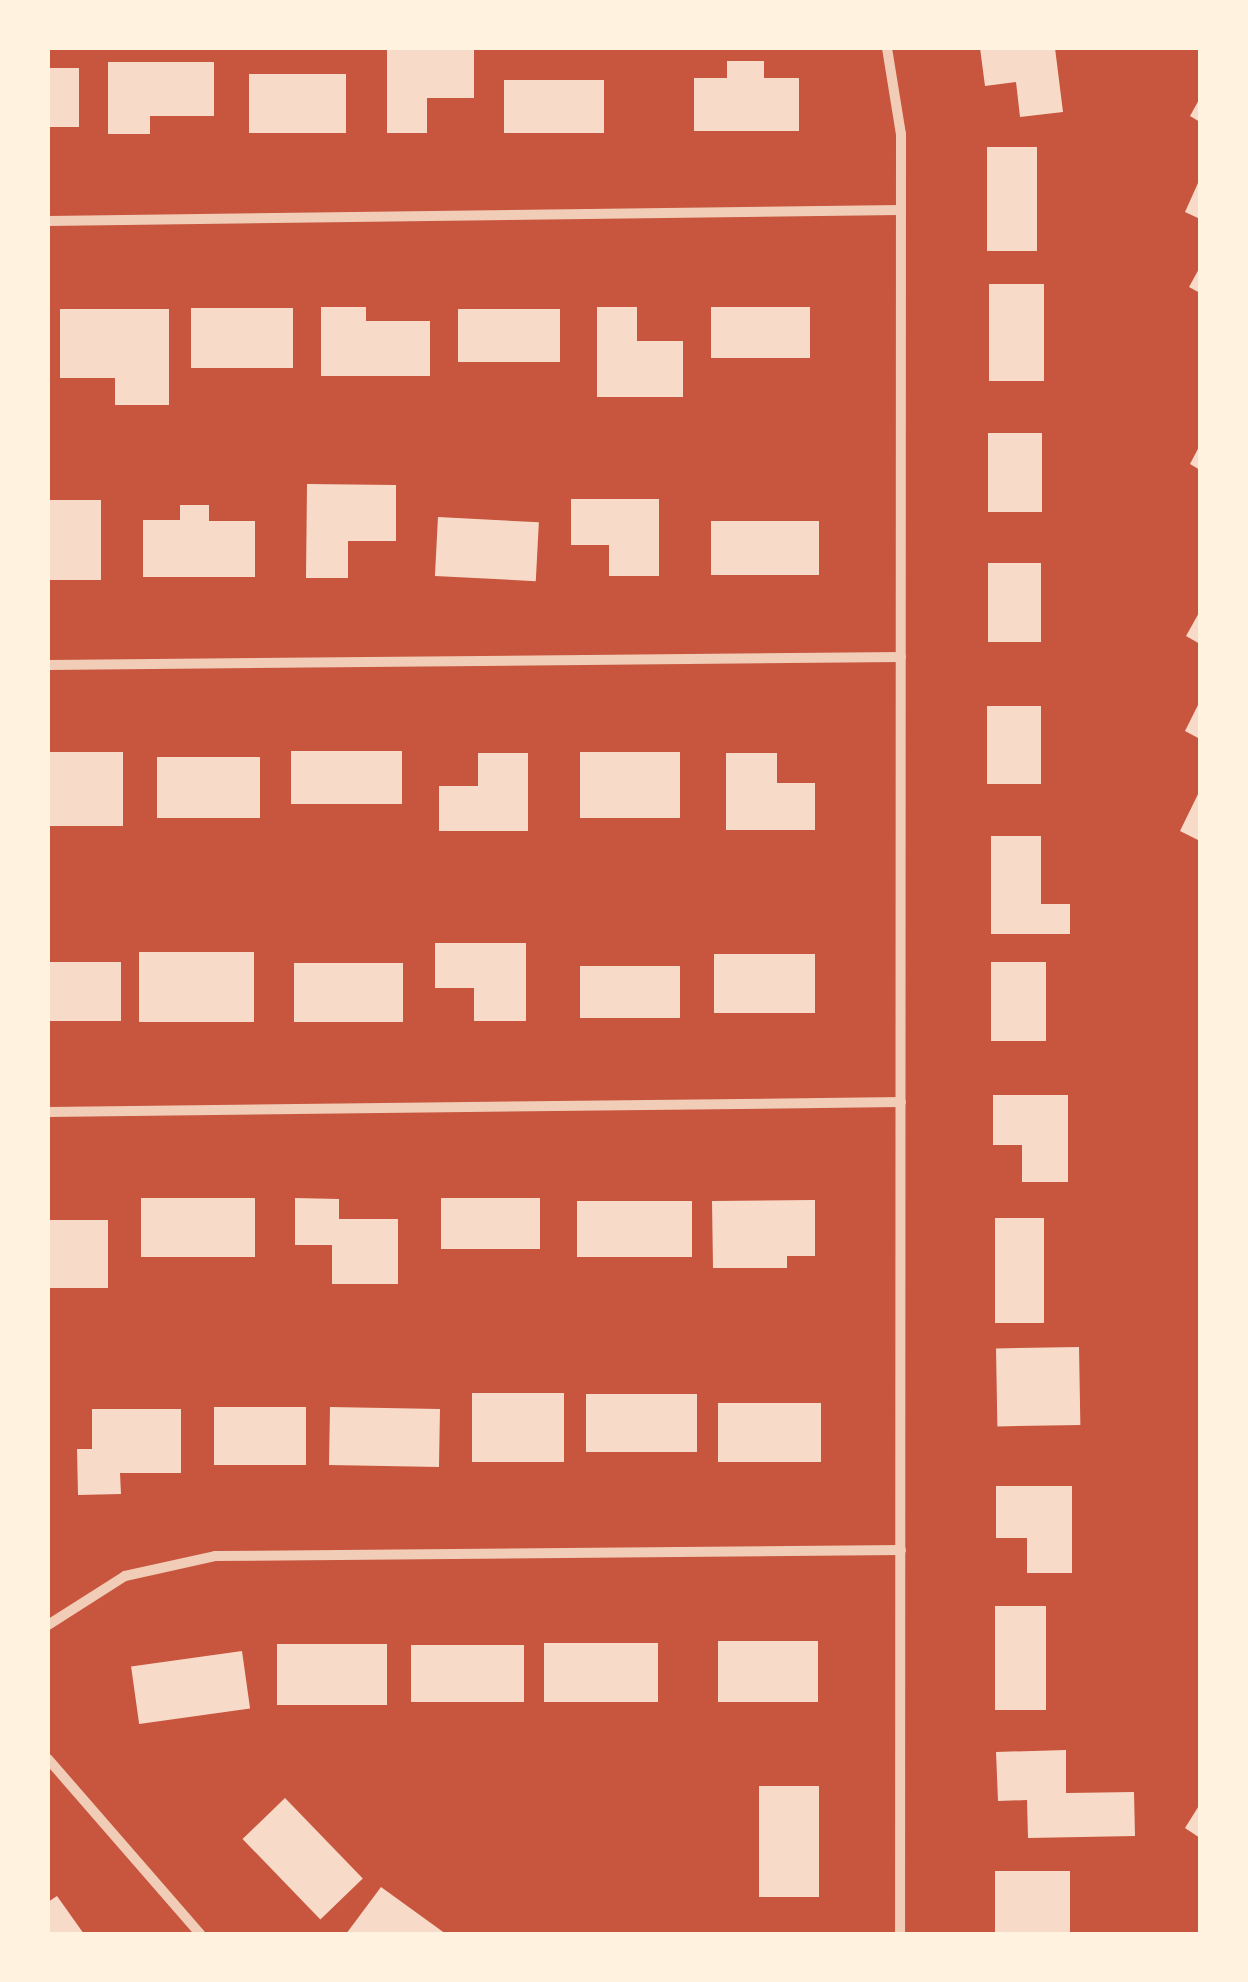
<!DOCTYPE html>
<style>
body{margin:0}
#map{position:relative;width:1248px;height:1982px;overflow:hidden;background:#c8553d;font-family:"Varela Round",sans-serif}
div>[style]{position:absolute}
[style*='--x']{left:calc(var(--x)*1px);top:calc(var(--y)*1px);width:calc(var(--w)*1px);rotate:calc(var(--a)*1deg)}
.building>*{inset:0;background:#f7dbc8;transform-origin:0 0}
.minor>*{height:10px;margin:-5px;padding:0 5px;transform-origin:5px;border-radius:5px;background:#f1ccb7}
span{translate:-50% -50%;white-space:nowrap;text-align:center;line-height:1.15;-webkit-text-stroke:8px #fff3e0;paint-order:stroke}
.frame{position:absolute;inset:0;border:50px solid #fff3e0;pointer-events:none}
</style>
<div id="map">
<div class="building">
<div style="clip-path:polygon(387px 48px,474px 48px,474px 98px,427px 98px,427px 133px,387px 133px)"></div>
<div style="clip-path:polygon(980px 48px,1055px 48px,1063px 112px,1020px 117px,1016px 82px,985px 86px)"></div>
<div style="clip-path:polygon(727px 61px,764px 61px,764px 78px,799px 78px,799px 131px,694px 131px,694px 78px,727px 78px)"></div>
<div style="clip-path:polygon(108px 62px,214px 62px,214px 116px,150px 116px,150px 134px,108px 134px)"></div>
<div style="left:48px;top:68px;width:31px;height:59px"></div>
<div style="left:249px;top:74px;width:97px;height:59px"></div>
<div style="left:504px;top:80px;width:100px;height:53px"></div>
<div style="clip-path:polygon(1200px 98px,1200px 122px,1190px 116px)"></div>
<div style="left:987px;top:147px;width:50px;height:104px"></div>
<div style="clip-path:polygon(1198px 183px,1200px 184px,1200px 219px,1185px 212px)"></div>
<div style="clip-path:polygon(1200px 267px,1200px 293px,1189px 287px)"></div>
<div style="left:989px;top:284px;width:55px;height:97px"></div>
<div style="clip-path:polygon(321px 307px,366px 307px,366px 321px,430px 321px,430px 376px,321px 376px)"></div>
<div style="clip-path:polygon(597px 307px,637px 307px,637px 341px,683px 341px,683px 397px,597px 397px)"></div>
<div style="left:711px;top:307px;width:99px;height:51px"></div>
<div style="left:191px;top:308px;width:102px;height:60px"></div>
<div style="clip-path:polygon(60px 309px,169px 309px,169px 405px,115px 405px,115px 378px,60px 378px)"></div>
<div style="left:458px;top:309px;width:102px;height:53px"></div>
<div style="left:988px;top:433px;width:54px;height:79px"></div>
<div style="clip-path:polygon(1200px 445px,1200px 470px,1190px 464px)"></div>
<div style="clip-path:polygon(307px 484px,396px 485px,396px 541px,348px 541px,348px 578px,306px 578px)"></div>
<div style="clip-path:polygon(571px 499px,659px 499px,659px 576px,609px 576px,609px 545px,571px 545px)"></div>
<div style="left:48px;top:500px;width:53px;height:80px"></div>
<div style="clip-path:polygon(180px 505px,209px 505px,209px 521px,255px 521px,255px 577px,143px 577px,143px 520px,180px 520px)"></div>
<div style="left:438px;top:517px;width:101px;height:59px;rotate:3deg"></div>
<div style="left:711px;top:521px;width:108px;height:54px"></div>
<div style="left:988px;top:563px;width:53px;height:79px"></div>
<div style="clip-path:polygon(1200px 611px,1200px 644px,1186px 636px)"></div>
<div style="clip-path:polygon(1200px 701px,1200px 739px,1185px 731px)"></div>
<div style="left:987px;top:706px;width:54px;height:78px"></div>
<div style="left:291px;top:751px;width:111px;height:53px"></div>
<div style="left:48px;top:752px;width:75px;height:74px"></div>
<div style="left:580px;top:752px;width:100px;height:66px"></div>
<div style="clip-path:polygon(478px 753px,528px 753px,528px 831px,439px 831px,439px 786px,478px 786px)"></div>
<div style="clip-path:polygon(726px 753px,777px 753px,777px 783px,815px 783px,815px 830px,726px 830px)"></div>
<div style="left:157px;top:757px;width:103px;height:61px"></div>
<div style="clip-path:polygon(1200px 790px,1200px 841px,1180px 831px)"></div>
<div style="clip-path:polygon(991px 836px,1041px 836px,1041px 904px,1070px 904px,1070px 934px,991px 934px)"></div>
<div style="clip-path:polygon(435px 943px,526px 943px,526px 1021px,474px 1021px,474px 988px,435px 988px)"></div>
<div style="left:139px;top:952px;width:115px;height:70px"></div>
<div style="left:714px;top:954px;width:101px;height:59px"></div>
<div style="left:48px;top:962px;width:73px;height:59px"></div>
<div style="left:991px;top:962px;width:55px;height:79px"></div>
<div style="left:294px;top:963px;width:109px;height:59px"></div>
<div style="left:580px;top:966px;width:100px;height:52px"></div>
<div style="clip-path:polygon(993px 1095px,1068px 1095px,1068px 1182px,1022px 1182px,1022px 1145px,993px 1145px)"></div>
<div style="left:141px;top:1198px;width:114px;height:59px"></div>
<div style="clip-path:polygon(295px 1198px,339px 1199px,339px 1219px,398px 1219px,398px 1284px,332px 1284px,332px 1245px,295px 1245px)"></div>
<div style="left:441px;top:1198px;width:99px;height:51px"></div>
<div style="clip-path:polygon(815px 1200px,815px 1256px,787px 1256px,787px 1268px,713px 1268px,712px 1201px)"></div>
<div style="left:577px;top:1201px;width:115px;height:56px"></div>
<div style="left:995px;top:1218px;width:49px;height:105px"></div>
<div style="left:48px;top:1220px;width:60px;height:68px"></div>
<div style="left:1079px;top:1347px;width:78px;height:83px;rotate:89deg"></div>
<div style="left:472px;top:1393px;width:92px;height:69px"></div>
<div style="left:586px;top:1394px;width:111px;height:58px"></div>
<div style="left:718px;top:1403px;width:103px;height:59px"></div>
<div style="left:214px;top:1407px;width:92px;height:58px"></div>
<div style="left:330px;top:1407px;width:110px;height:58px;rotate:1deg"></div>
<div style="clip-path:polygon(92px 1409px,181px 1409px,181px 1473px,120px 1473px,121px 1494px,78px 1495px,77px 1449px,92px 1449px)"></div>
<div style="clip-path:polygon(996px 1486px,1072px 1486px,1072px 1573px,1027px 1573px,1027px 1538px,996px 1538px)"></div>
<div style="left:995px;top:1606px;width:51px;height:104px"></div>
<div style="left:718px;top:1641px;width:100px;height:61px"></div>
<div style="left:544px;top:1643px;width:114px;height:59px"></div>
<div style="left:277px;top:1644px;width:110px;height:61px"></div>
<div style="left:411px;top:1645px;width:113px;height:57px"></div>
<div style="left:242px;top:1651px;width:58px;height:112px;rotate:82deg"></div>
<div style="clip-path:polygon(1066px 1750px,1066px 1793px,1134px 1792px,1135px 1836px,1028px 1838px,1027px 1800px,998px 1801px,996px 1752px)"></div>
<div style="left:759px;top:1786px;width:60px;height:111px"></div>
<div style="left:285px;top:1798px;width:112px;height:59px;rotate:46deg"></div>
<div style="clip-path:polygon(1200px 1804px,1200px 1838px,1185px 1828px)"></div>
<div style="left:995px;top:1871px;width:75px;height:63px"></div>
<div style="clip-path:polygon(381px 1887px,446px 1934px,346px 1934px)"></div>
<div style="clip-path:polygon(57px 1896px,84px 1934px,48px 1934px,48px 1902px)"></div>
</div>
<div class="minor">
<div style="--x:887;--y:48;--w:87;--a:80.8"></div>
<div style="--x:901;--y:134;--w:1800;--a:90.03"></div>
<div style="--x:48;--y:221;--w:852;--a:-0.74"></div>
<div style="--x:48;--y:665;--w:853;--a:-0.54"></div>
<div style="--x:48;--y:1112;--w:853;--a:-0.67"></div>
<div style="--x:48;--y:1625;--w:91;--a:-32.5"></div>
<div style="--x:125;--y:1576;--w:92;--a:-12.5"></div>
<div style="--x:215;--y:1556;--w:686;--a:-0.5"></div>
<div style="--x:48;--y:1759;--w:232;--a:49"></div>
</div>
<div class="frame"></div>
</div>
